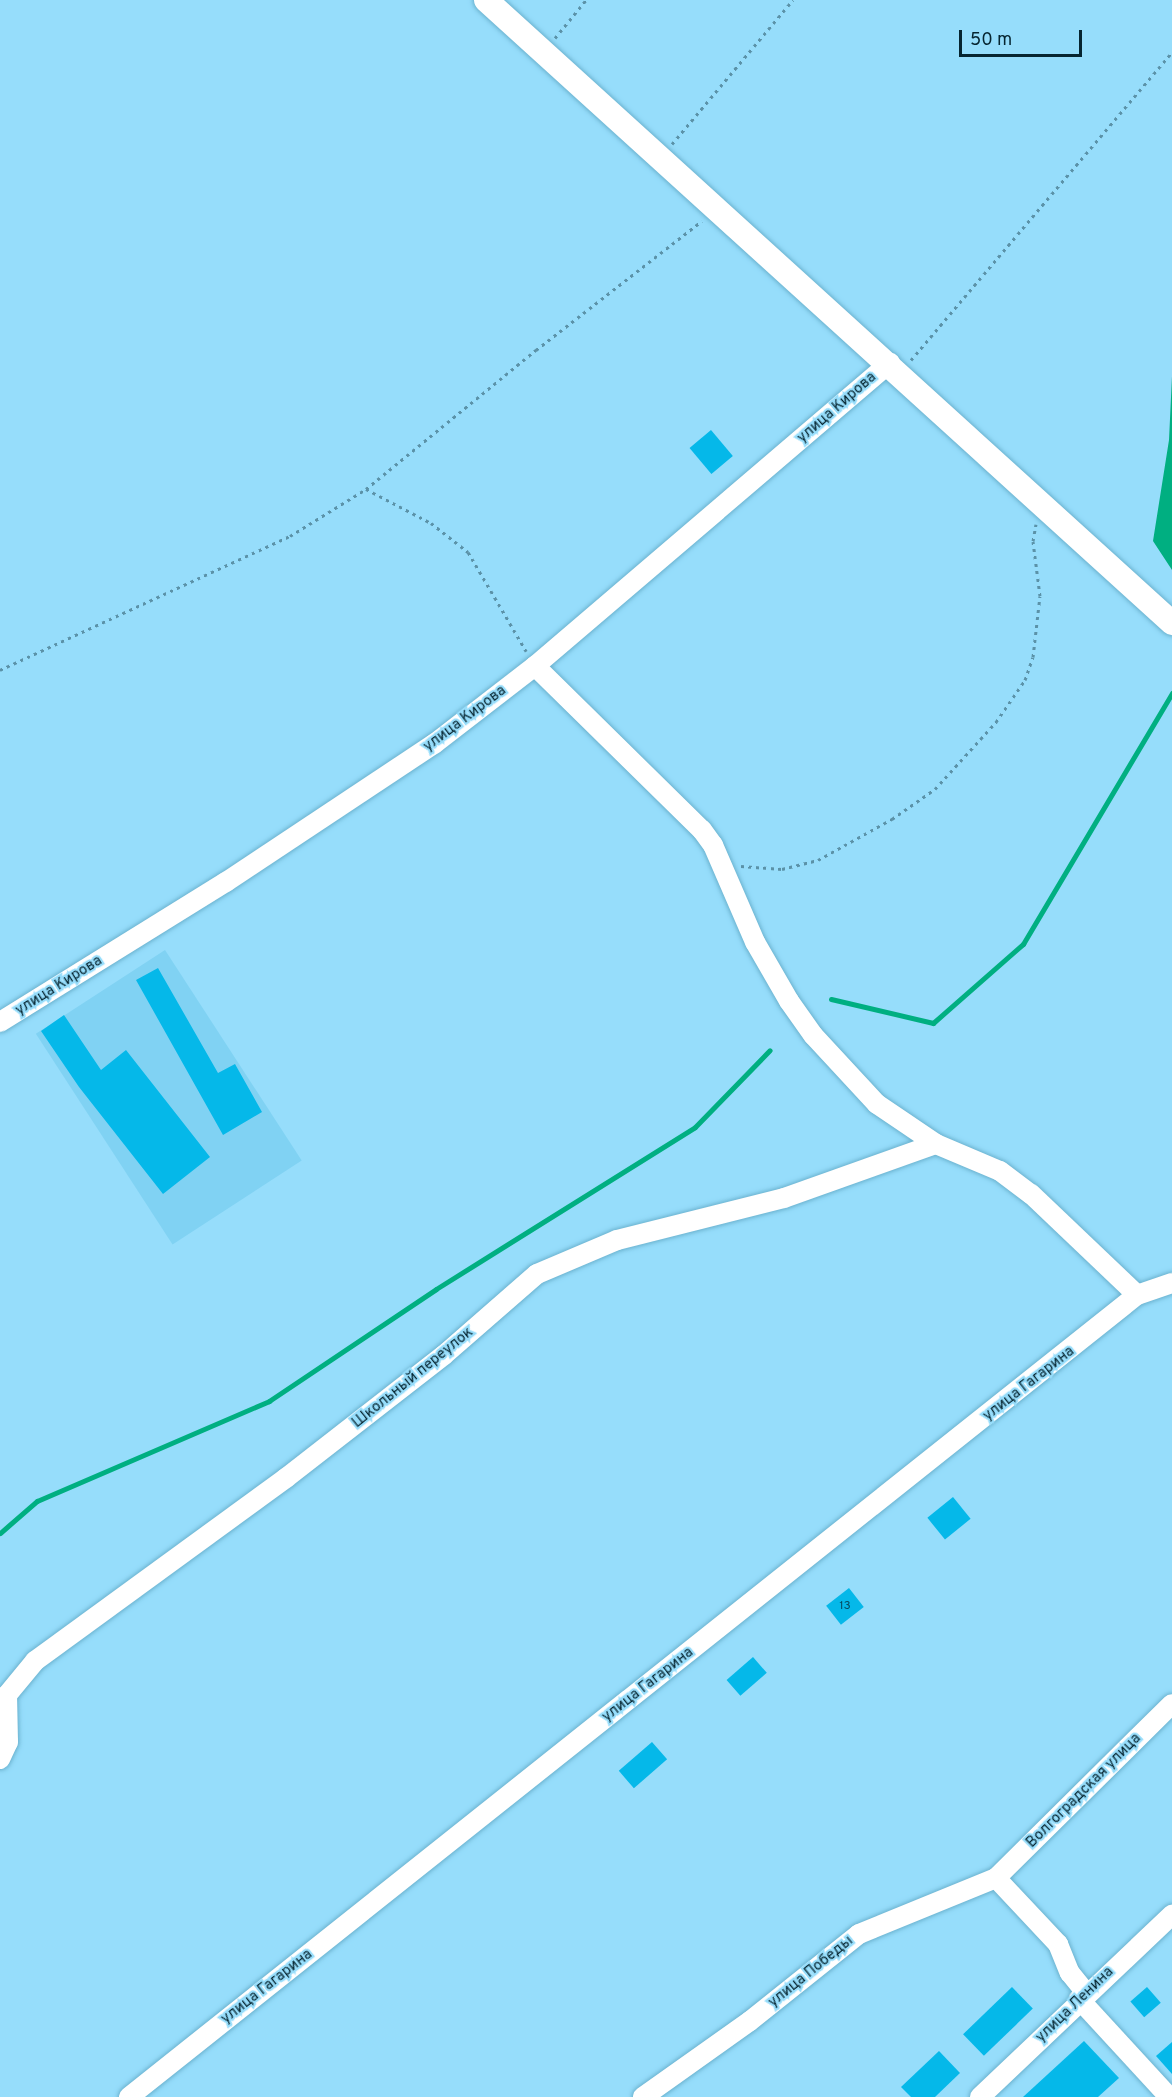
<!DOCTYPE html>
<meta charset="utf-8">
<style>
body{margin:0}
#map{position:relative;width:1172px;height:2097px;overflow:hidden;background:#96ddfb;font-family:Overpass,sans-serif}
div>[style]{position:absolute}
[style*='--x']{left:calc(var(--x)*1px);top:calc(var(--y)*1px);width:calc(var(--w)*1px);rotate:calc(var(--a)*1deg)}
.built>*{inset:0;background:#80d2f3;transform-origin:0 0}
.water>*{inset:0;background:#00af81}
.stream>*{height:5px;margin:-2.5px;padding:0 2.5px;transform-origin:2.5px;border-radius:2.5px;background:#00af81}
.building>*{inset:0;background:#05b8e9;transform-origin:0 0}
.path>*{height:3px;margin-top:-1.5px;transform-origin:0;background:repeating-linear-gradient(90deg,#5b92a8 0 3px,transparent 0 7.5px)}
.roads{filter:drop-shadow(0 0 2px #6bb2cf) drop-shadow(0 0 2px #6bb2cf)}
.minor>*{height:20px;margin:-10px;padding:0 10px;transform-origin:10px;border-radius:10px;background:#fff}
.major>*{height:24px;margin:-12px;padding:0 12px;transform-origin:12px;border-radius:12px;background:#fff}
span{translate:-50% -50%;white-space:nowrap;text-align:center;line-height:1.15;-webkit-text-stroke:4.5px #96ddfb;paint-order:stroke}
.number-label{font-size:12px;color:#064a5e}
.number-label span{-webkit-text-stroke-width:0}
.street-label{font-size:15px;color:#062530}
.scale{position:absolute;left:959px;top:30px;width:123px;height:27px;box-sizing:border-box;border:3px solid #062530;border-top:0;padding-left:8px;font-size:18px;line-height:21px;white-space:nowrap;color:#062530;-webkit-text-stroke:4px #96ddfb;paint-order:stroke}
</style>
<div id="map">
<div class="built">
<div style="left:165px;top:950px;width:251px;height:154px;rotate:57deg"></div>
</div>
<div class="water">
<div style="clip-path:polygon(1172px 376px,1172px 570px,1153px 541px,1169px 440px)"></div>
</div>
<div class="stream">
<div style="--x:831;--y:999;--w:105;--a:13.2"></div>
<div style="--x:933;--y:1023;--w:120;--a:-41.3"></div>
<div style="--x:1023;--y:944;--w:292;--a:-59.3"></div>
<div style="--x:0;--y:1533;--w:49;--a:-40.9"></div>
<div style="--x:37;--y:1501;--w:253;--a:-23.3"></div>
<div style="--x:269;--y:1401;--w:201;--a:-33.8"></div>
<div style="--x:436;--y:1289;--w:305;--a:-32"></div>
<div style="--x:695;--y:1127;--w:107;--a:-45.8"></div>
</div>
<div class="building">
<div style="left:711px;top:430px;width:34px;height:28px;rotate:50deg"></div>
<div style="clip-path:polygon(158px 968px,218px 1073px,235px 1064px,262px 1112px,223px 1135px,136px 980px)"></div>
<div style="clip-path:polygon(64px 1015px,101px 1070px,126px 1050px,210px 1157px,163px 1194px,79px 1087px,41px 1031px)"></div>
<div style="left:953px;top:1497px;width:28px;height:33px;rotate:51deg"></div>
<div style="left:849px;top:1588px;width:24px;height:29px;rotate:52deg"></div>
<div style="left:753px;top:1657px;width:21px;height:35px;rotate:49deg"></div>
<div style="left:652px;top:1742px;width:23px;height:44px;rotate:49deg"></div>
<div style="left:1012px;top:1987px;width:30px;height:68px;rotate:46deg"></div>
<div style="left:1147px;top:1987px;width:21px;height:22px;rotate:49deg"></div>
<div style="clip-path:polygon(1084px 2041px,1119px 2078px,1098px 2097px,1023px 2097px)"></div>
<div style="clip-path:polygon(1172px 2042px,1172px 2074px,1156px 2056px)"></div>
<div style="clip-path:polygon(939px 2051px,960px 2073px,935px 2097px,911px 2097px,901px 2087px)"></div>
</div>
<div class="path">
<div style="--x:555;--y:38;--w:49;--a:-50.8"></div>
<div style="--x:672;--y:144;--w:188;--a:-50"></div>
<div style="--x:911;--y:360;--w:404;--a:-49.7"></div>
<div style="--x:366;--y:489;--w:73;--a:27.6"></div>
<div style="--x:431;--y:523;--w:47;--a:38.1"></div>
<div style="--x:468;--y:552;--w:115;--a:59.6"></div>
<div style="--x:0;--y:670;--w:319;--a:-24.8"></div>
<div style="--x:290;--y:536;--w:89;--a:-31.7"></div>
<div style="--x:366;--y:489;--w:220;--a:-39.3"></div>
<div style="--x:536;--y:350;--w:210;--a:-37.9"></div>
<div style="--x:741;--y:866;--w:41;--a:4.2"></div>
<div style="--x:782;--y:869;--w:37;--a:-14"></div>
<div style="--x:818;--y:860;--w:85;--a:-29"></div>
<div style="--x:892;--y:819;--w:52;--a:-34.9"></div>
<div style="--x:935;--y:789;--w:91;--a:-47.7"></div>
<div style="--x:996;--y:722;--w:51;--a:-55.4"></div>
<div style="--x:1025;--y:680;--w:24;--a:-71"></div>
<div style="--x:1033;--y:657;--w:61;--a:-83.5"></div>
<div style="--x:1040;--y:596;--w:55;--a:-97.3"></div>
<div style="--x:1033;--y:541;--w:17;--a:-80"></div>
</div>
<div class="roads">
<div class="minor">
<div style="--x:535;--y:666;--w:234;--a:44.5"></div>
<div style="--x:702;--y:830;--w:19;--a:54"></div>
<div style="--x:713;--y:845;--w:106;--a:66.6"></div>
<div style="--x:755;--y:942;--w:68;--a:60"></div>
<div style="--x:789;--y:1001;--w:42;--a:54.8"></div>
<div style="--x:813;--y:1035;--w:94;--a:47.2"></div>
<div style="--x:877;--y:1104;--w:71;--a:34.1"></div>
<div style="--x:936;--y:1144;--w:69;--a:22.9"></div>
<div style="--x:1000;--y:1171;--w:39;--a:37"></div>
<div style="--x:1031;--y:1194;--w:146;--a:43.6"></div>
<div style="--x:0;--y:1022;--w:266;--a:-31.8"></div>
<div style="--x:226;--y:882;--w:250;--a:-33.6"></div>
<div style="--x:434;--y:744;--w:128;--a:-37.7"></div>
<div style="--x:535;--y:666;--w:467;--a:-40.5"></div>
<div style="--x:0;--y:1759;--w:19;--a:-65"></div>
<div style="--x:8;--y:1742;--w:47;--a:-91.2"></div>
<div style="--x:7;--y:1695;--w:44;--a:-50.5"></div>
<div style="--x:35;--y:1661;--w:311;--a:-36.1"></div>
<div style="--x:286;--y:1478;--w:200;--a:-37.9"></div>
<div style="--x:444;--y:1355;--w:123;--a:-41.1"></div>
<div style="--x:537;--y:1274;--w:87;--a:-23"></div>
<div style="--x:617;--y:1240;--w:172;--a:-14.1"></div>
<div style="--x:784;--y:1198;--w:161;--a:-19.6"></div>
<div style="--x:996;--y:1878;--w:91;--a:46.8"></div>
<div style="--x:1058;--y:1944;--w:31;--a:68"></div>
<div style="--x:1070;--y:1973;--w:26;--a:51"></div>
<div style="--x:1079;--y:1999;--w:133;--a:47.4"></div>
<div style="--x:129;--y:2097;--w:1288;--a:-38.51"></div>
<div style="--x:1137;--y:1295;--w:37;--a:-19"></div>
<div style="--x:643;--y:2097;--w:131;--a:-35.4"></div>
<div style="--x:750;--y:2021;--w:139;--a:-38.6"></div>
<div style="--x:859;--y:1934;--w:148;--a:-22.2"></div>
<div style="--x:996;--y:1878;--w:247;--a:-44.7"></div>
<div style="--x:980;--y:2097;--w:265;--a:-43.5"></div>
</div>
<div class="major">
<div style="--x:486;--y:0;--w:927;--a:42.24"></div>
</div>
</div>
<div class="number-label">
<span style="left:845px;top:1607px">13</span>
</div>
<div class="street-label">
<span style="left:837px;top:408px;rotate:-41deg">улица Кирова</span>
<span style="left:465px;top:719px;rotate:-37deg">улица Кирова</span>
<span style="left:59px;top:986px;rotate:-32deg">улица Кирова</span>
<span style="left:413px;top:1378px;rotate:-39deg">Школьный переулок</span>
<span style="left:1029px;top:1384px;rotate:-38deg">улица Гагарина</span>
<span style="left:648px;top:1685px;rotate:-38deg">улица Гагарина</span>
<span style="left:1084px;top:1791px;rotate:-45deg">Волгоградская улица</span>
<span style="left:811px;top:1972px;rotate:-39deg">улица Победы</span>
<span style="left:267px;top:1987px;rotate:-38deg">улица Гагарина</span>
<span style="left:1075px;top:2005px;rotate:-44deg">улица Ленина</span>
</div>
<div class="scale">50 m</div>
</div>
